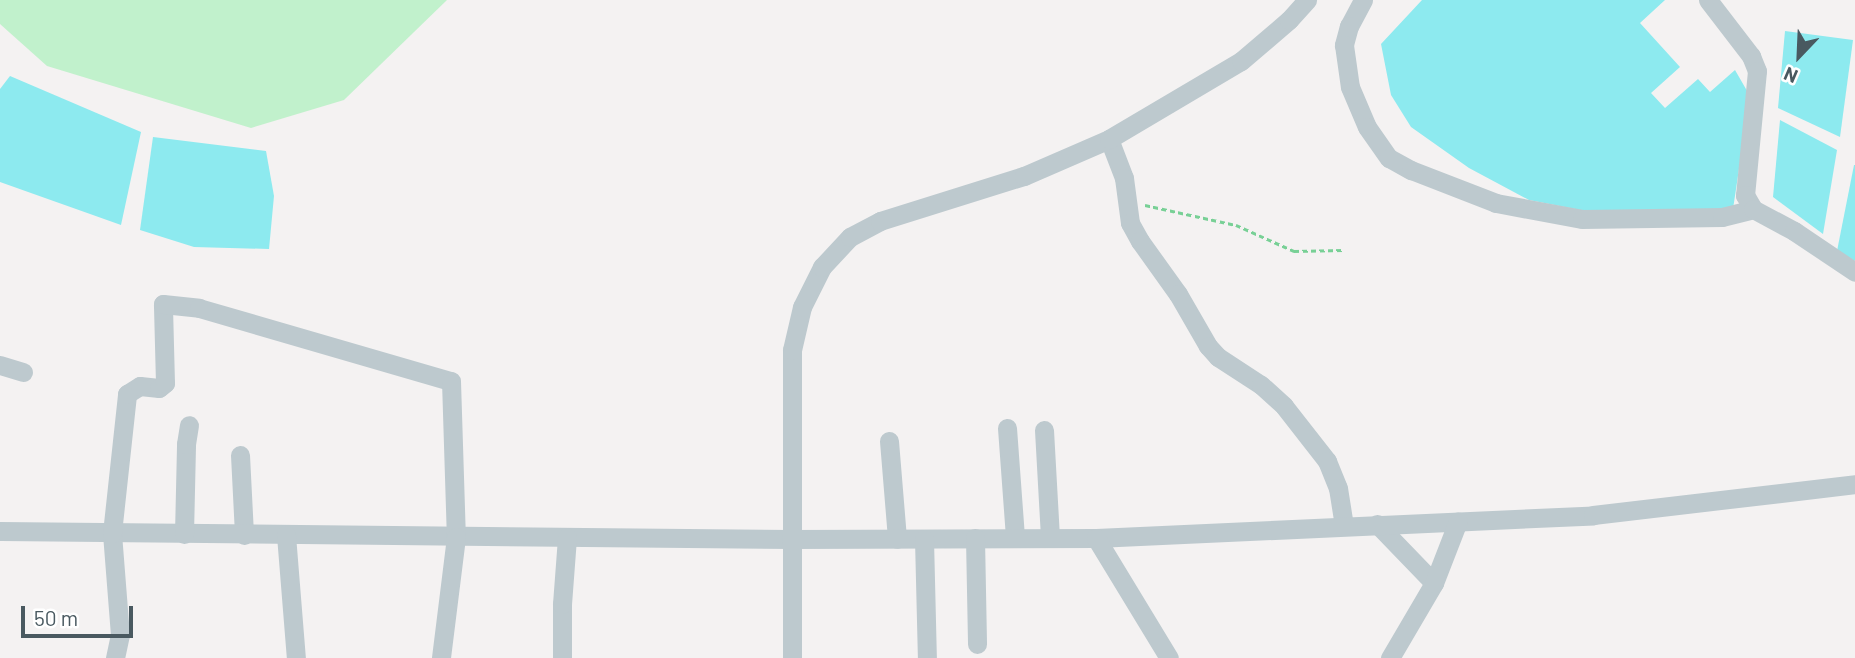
<!DOCTYPE html>
<style>
body{margin:0}
#map{position:relative;width:1855px;height:658px;overflow:hidden;background:#f4f2f2;font-family:Barlow,sans-serif}
div>[style]{position:absolute}
[style*='--x']{left:calc(var(--x)*1px);top:calc(var(--y)*1px);width:calc(var(--w)*1px);rotate:calc(var(--a)*1deg)}
.green>*{inset:0;background:#c1f1cc}
.water>*{inset:0;background:#8deaef}
.path>*{height:2.5px;margin-top:-1.25px;transform-origin:0;background:repeating-linear-gradient(90deg,#78d096 0 5px,transparent 0 8.5px)}
.minor>*{height:19px;margin:-9.5px;padding:0 9.5px;transform-origin:9.5px;border-radius:9.5px;background:#bdc9ce}
span{translate:-50% -50%;white-space:nowrap;text-align:center;line-height:1.15;-webkit-text-stroke:5px #fff;paint-order:stroke}
.north{position:absolute;left:1764px;top:21px;width:70px;height:70px;-webkit-text-stroke:5px #fff;paint-order:stroke;rotate:203deg;font-size:19px;font-weight:700;line-height:28px;text-align:center;color:#495960}
.north::after{content:'';display:block;margin:auto;width:24px;height:32px;background:#495960;clip-path:polygon(50% 0,100% 100%,50% 72%,0 100%)}
.scale{position:absolute;left:21px;top:606px;width:112px;height:32px;box-sizing:border-box;border:4px solid #495960;border-top:0;padding-left:9px;font-size:21px;line-height:24px;white-space:nowrap;color:#495960;-webkit-text-stroke:5px #fff;paint-order:stroke}
</style>
<div id="map">
<div class="green">
<div style="clip-path:polygon(0 0,447px 0,344px 100px,251px 128px,47px 66px,0 24px)"></div>
</div>
<div class="water">
<div style="clip-path:polygon(1422px 0,1665px 0,1640px 23px,1680px 67px,1651px 93px,1665px 108px,1698px 79px,1710px 92px,1735px 70px,1750px 96px,1733px 209px,1606px 215px,1529px 200px,1469px 168px,1411px 127px,1391px 95px,1381px 44px)"></div>
<div style="clip-path:polygon(1785px 31px,1853px 40px,1840px 137px,1778px 108px)"></div>
<div style="clip-path:polygon(10px 76px,141px 132px,121px 225px,0 182px,0 89px)"></div>
<div style="clip-path:polygon(1780px 120px,1837px 150px,1823px 234px,1773px 197px)"></div>
<div style="clip-path:polygon(153px 137px,266px 151px,274px 196px,269px 249px,194px 247px,140px 230px)"></div>
<div style="clip-path:polygon(1854px 165px,1855px 165px,1855px 261px,1837px 251px)"></div>
</div>
<div class="path">
<div style="--x:1145;--y:205;--w:93;--a:12.4"></div>
<div style="--x:1236;--y:225;--w:64;--a:24.1"></div>
<div style="--x:1294;--y:251;--w:50;--a:-1.1"></div>
</div>
<div class="minor">
<div style="--x:1363;--y:0;--w:30;--a:118"></div>
<div style="--x:1349;--y:26;--w:20;--a:105"></div>
<div style="--x:1344;--y:45;--w:42;--a:81.9"></div>
<div style="--x:1350;--y:87;--w:43;--a:67"></div>
<div style="--x:1367;--y:127;--w:38;--a:55"></div>
<div style="--x:1389;--y:158;--w:25;--a:29"></div>
<div style="--x:1411;--y:170;--w:91;--a:21.2"></div>
<div style="--x:1496;--y:203;--w:87;--a:10.5"></div>
<div style="--x:1582;--y:219;--w:140;--a:-0.8"></div>
<div style="--x:1722;--y:217;--w:32;--a:-14"></div>
<div style="--x:1708;--y:0;--w:71;--a:52.5"></div>
<div style="--x:1751;--y:56;--w:16;--a:68"></div>
<div style="--x:1757;--y:71;--w:125;--a:95.5"></div>
<div style="--x:1745;--y:195;--w:16;--a:60"></div>
<div style="--x:1753;--y:209;--w:47;--a:28.2"></div>
<div style="--x:1794;--y:231;--w:73;--a:33.9"></div>
<div style="--x:1109;--y:139;--w:42;--a:69"></div>
<div style="--x:1124;--y:178;--w:45;--a:82.4"></div>
<div style="--x:1130;--y:223;--w:21;--a:61"></div>
<div style="--x:1140;--y:241;--w:65;--a:54.4"></div>
<div style="--x:1178;--y:294;--w:60;--a:60"></div>
<div style="--x:1208;--y:346;--w:15;--a:48"></div>
<div style="--x:1218;--y:357;--w:51;--a:33.1"></div>
<div style="--x:1261;--y:385;--w:31;--a:42"></div>
<div style="--x:1284;--y:406;--w:70;--a:52"></div>
<div style="--x:1327;--y:461;--w:29;--a:68"></div>
<div style="--x:1338;--y:488;--w:36;--a:81"></div>
<div style="--x:0;--y:365;--w:24;--a:17"></div>
<div style="--x:1007;--y:428;--w:110;--a:85.8"></div>
<div style="--x:1044;--y:430;--w:108;--a:86.8"></div>
<div style="--x:889;--y:441;--w:98;--a:85.3"></div>
<div style="--x:240;--y:455;--w:80;--a:87.1"></div>
<div style="--x:1377;--y:524;--w:82;--a:46"></div>
<div style="--x:0;--y:531;--w:791;--a:0.58"></div>
<div style="--x:791;--y:539;--w:305;--a:-0.2"></div>
<div style="--x:1096;--y:538;--w:498;--a:-2.6"></div>
<div style="--x:1593;--y:515;--w:264;--a:-6.7"></div>
<div style="--x:184;--y:534;--w:90;--a:-88.7"></div>
<div style="--x:186;--y:444;--w:19;--a:-81"></div>
<div style="--x:286;--y:535;--w:123;--a:85.4"></div>
<div style="--x:975;--y:538;--w:106;--a:88.9"></div>
<div style="--x:1096;--y:538;--w:140;--a:58.7"></div>
<div style="--x:924;--y:539;--w:119;--a:88.6"></div>
<div style="--x:115;--y:658;--w:24;--a:-78"></div>
<div style="--x:120;--y:635;--w:102;--a:-94.5"></div>
<div style="--x:112;--y:533;--w:140;--a:-83.8"></div>
<div style="--x:127;--y:394;--w:15;--a:-32"></div>
<div style="--x:140;--y:386;--w:19;--a:6"></div>
<div style="--x:159;--y:388;--w:8;--a:-40"></div>
<div style="--x:165;--y:383;--w:79;--a:-91.5"></div>
<div style="--x:163;--y:304;--w:36;--a:6"></div>
<div style="--x:199;--y:308;--w:262;--a:16.2"></div>
<div style="--x:451;--y:381;--w:156;--a:88.2"></div>
<div style="--x:456;--y:537;--w:122;--a:97.1"></div>
<div style="--x:562;--y:658;--w:54;--a:-90"></div>
<div style="--x:562;--y:604;--w:67;--a:-85.7"></div>
<div style="--x:792;--y:658;--w:308;--a:-90"></div>
<div style="--x:792;--y:350;--w:44;--a:-76.9"></div>
<div style="--x:802;--y:307;--w:45;--a:-63.4"></div>
<div style="--x:822;--y:267;--w:41;--a:-47"></div>
<div style="--x:850;--y:237;--w:34;--a:-28"></div>
<div style="--x:880;--y:221;--w:151;--a:-17.4"></div>
<div style="--x:1024;--y:176;--w:93;--a:-23.5"></div>
<div style="--x:1109;--y:139;--w:153;--a:-30.6"></div>
<div style="--x:1241;--y:61;--w:63;--a:-40.5"></div>
<div style="--x:1289;--y:20;--w:27;--a:-48"></div>
<div style="--x:1390;--y:658;--w:87;--a:-59.6"></div>
<div style="--x:1434;--y:583;--w:66;--a:-68.8"></div>
</div>
<div class="north">N</div>
<div class="scale">50 m</div>
</div>
